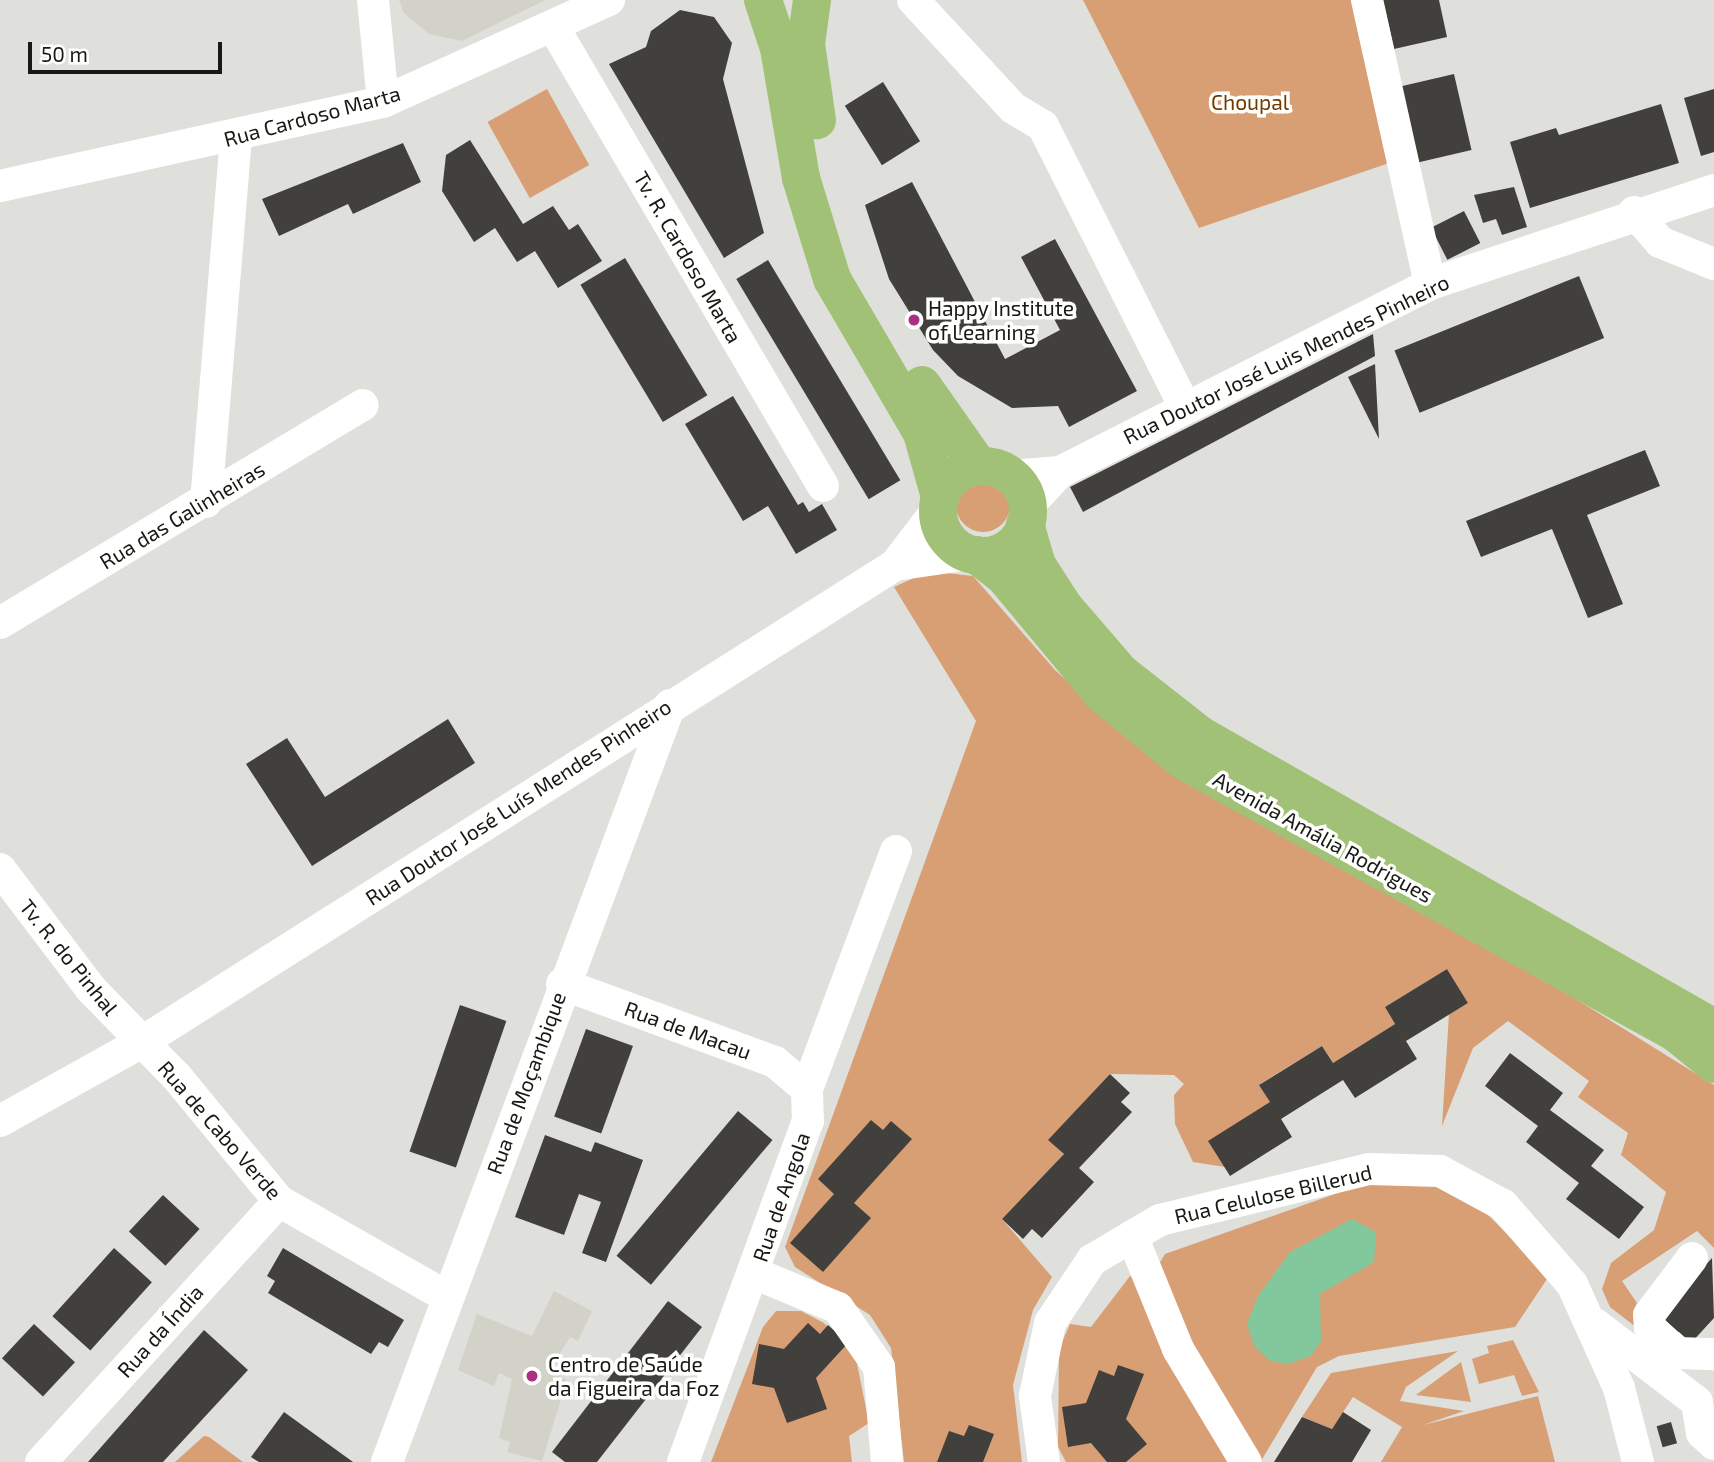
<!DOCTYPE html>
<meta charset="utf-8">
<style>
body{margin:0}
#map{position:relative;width:1714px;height:1462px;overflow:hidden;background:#dfdfdc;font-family:"Exo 2",sans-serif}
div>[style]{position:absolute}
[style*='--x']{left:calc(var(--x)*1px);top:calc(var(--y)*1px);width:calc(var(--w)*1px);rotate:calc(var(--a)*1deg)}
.built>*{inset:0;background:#d2d2c8}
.green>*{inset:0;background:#d89f74;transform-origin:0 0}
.round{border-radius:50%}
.water>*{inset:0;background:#83c79c}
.building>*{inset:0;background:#41403d;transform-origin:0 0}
.minor>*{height:32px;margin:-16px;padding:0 16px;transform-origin:16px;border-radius:16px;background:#fff}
.major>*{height:38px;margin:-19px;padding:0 19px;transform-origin:19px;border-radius:19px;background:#a1c276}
.major>.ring{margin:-19px;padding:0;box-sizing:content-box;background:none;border:38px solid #a1c276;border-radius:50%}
.dots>*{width:19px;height:19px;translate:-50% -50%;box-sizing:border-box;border:4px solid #fffffe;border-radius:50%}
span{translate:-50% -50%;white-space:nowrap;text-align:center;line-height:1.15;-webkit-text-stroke:7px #fffffe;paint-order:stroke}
.park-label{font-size:21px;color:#713a00}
.street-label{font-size:21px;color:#181817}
.poi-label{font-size:21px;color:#181817}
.left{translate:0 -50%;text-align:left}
.scale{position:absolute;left:28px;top:42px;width:194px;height:32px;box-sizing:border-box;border:4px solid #181817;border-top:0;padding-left:9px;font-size:21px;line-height:24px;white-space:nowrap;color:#181817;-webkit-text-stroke:5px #fffffe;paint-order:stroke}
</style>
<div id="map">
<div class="built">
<div style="clip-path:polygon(399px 0,545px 0,462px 41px,429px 34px,404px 13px)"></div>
<div style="clip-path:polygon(554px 1291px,592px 1311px,578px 1341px,570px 1337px,549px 1371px,567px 1380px,542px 1461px,507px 1452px,510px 1442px,499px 1438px,512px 1379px,499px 1373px,494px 1386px,458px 1370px,477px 1314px,532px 1336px)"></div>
</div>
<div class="green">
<div style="clip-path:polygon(1083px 0,1360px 0,1392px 162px,1199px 228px)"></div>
<div style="left:547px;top:89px;width:87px;height:68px;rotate:61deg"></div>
<div class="round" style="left:956px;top:478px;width:54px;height:54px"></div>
<div style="clip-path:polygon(929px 571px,973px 576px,1055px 670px,1154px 759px,1526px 968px,1714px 1085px,1714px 1248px,1697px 1231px,1622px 1281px,1637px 1303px,1633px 1316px,1641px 1331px,1610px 1307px,1602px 1289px,1611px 1263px,1654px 1230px,1666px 1192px,1621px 1155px,1628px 1133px,1578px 1097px,1589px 1081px,1508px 1021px,1473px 1048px,1442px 1126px,1449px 1014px,1468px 1003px,1447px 969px,1385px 1007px,1395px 1024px,1333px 1063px,1322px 1046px,1260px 1084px,1270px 1102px,1225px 1167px,1193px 1162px,1175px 1124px,1174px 1095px,1184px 1084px,1174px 1075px,1110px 1074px,1049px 1140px,1064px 1154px,1002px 1219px,1052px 1277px,1033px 1310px,1013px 1385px,1022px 1462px,904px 1462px,891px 1348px,870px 1315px,795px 1267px,785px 1247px,976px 721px,894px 587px)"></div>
<div style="clip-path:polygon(1383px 1177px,1430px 1180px,1478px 1205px,1549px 1276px,1515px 1327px,1339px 1356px,1317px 1367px,1261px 1461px,1196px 1356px,1159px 1264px,1165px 1254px)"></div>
<div style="clip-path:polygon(1130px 1276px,1135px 1276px,1233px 1462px,1066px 1462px,1058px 1447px,1059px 1349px,1070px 1324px,1091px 1327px)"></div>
<div style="clip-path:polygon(776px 1311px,801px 1311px,824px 1323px,855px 1354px,869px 1423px,849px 1436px,852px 1462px,711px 1462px,763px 1327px)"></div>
<div style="clip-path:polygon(1513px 1340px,1539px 1392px,1522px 1396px,1514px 1375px,1479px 1384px,1472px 1359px,1489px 1353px,1487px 1346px)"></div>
<div style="clip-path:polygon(1458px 1351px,1406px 1387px,1400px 1401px,1464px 1411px,1423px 1425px,1538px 1396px,1555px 1462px,1381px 1462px,1402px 1427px,1353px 1397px,1332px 1429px,1302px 1417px,1331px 1373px)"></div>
<div style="clip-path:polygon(1461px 1362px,1471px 1402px,1416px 1395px)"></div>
<div style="clip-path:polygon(204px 1436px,209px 1437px,243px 1462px,175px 1462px)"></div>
</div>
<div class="water">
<div style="clip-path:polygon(1352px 1219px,1376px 1232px,1374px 1262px,1320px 1294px,1321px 1341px,1311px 1356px,1287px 1364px,1269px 1360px,1254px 1346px,1247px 1324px,1258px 1296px,1290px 1252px)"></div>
</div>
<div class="building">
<div style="clip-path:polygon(1383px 0,1439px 0,1447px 37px,1394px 49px)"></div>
<div style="clip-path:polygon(680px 10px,714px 17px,732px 43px,723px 79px,764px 233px,724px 258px,609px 64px,646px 47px,651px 31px)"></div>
<div style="left:1454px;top:74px;width:78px;height:54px;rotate:77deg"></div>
<div style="left:883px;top:82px;width:70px;height:45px;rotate:58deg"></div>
<div style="clip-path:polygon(1714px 89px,1714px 152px,1701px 156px,1684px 98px)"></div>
<div style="clip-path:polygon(1661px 104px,1679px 163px,1530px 208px,1510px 142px,1556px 128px,1559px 135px)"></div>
<div style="clip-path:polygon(470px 140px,523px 224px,553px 206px,569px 230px,578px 224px,602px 261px,558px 288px,535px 251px,517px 262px,495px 228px,474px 242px,442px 191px,446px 155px)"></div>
<div style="clip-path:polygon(403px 143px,421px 182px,353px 214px,348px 204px,279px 236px,262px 199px)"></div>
<div style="clip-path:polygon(912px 182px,1005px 359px,1060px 330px,1021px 257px,1055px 239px,1137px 391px,1069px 427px,1058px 406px,1012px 408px,958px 376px,933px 350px,889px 279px,865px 205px)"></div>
<div style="clip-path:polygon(1514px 187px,1527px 227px,1502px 235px,1496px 219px,1483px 223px,1474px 195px)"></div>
<div style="left:1464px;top:211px;width:36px;height:37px;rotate:63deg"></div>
<div style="left:625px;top:258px;width:160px;height:52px;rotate:59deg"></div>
<div style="left:768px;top:260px;width:257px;height:37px;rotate:59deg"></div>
<div style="left:1579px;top:276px;width:67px;height:199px;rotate:68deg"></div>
<div style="clip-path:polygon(1373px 334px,1375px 356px,1083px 512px,1070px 487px)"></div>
<div style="clip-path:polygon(1375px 364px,1379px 439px,1348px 377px)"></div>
<div style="clip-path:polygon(733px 396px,798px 505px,803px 502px,809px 512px,822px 504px,837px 530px,796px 554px,768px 506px,743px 521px,685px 424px)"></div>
<div style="clip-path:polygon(1645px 450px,1660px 486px,1587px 515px,1623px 604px,1588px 618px,1552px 529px,1481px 557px,1466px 521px)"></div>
<div style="clip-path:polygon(448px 719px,475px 763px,312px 866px,246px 764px,287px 738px,325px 797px)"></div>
<div style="clip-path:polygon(1447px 969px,1468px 1003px,1406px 1041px,1417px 1059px,1355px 1098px,1343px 1080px,1281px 1119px,1292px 1137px,1230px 1176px,1208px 1141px,1270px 1102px,1259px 1085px,1322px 1046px,1333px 1063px,1395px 1024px,1385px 1007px)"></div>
<div style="left:460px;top:1005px;width:49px;height:155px;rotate:19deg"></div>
<div style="left:586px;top:1029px;width:50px;height:93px;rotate:20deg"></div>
<div style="clip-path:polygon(1510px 1053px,1563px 1093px,1550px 1110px,1604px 1150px,1591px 1166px,1644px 1207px,1619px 1239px,1566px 1199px,1579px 1183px,1526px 1142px,1538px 1126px,1485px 1086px)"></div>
<div style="clip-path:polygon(1110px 1074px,1130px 1093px,1121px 1102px,1132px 1112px,1079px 1168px,1094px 1182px,1042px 1238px,1032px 1229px,1023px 1239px,1002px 1219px,1064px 1154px,1048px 1140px)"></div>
<div style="left:738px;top:1111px;width:45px;height:189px;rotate:40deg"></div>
<div style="clip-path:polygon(871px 1120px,883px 1130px,891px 1121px,912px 1139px,854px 1203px,871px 1218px,823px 1272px,790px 1243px,834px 1194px,818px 1179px)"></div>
<div style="clip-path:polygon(545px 1135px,591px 1152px,595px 1142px,643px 1160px,606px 1262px,582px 1253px,601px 1202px,579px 1194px,564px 1235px,515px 1217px)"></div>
<div style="left:163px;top:1195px;width:50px;height:50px;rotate:43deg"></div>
<div style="left:114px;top:1248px;width:51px;height:92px;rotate:42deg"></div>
<div style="clip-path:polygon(283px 1248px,404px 1320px,388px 1347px,379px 1342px,371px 1354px,268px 1293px,275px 1281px,267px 1276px)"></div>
<div style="clip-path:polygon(1712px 1258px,1714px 1318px,1691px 1343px,1679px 1332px,1671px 1341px,1652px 1324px)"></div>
<div style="clip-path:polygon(668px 1301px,702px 1327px,597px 1462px,565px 1462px,552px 1452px)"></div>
<div style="clip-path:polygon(808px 1323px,820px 1334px,828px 1325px,848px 1343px,816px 1378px,827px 1409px,787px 1423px,774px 1388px,752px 1384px,759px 1344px,784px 1349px)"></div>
<div style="left:34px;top:1324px;width:56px;height:47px;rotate:43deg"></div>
<div style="clip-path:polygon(204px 1330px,248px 1370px,163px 1462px,88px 1462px)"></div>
<div style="clip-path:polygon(1118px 1365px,1144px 1374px,1126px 1419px,1147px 1444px,1126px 1462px,1107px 1462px,1091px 1443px,1068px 1447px,1062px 1407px,1086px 1403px,1099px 1370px,1114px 1376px)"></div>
<div style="clip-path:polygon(284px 1412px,353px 1462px,259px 1462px,251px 1457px)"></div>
<div style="clip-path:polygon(1343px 1412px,1371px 1430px,1352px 1462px,1274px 1462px,1302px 1417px,1332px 1429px)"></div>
<div style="left:1671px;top:1422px;width:22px;height:15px;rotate:74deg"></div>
<div style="clip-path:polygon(969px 1425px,994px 1434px,983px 1462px,937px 1462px,949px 1431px,964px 1436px)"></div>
</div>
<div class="minor">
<div style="--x:373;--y:0;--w:102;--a:84.4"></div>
<div style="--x:913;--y:0;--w:147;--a:47.2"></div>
<div style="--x:1013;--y:108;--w:35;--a:31"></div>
<div style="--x:1043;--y:126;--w:315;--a:63.2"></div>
<div style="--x:1367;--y:0;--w:291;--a:77.5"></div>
<div style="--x:554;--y:28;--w:531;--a:59.57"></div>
<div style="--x:0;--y:186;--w:392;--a:-12.4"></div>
<div style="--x:383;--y:102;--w:248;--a:-24.3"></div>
<div style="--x:1634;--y:212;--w:40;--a:49"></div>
<div style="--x:1660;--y:242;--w:58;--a:22.2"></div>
<div style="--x:1012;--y:476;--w:48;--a:-4.8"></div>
<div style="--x:206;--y:502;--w:366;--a:-85.3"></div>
<div style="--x:1027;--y:507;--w:48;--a:-46.7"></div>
<div style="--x:1060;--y:472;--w:415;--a:-26.9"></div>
<div style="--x:1430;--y:284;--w:299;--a:-18.3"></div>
<div style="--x:895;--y:565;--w:76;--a:-8.3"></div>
<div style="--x:0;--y:623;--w:423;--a:-31"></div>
<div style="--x:0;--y:869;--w:151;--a:52.8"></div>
<div style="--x:91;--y:989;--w:122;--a:45.7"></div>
<div style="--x:176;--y:1076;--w:162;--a:50.5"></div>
<div style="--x:279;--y:1201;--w:193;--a:29.7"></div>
<div style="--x:562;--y:984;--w:227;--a:20.1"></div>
<div style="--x:775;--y:1062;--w:42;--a:40.2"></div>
<div style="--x:0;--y:1121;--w:162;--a:-29.1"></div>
<div style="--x:142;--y:1042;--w:891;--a:-32.35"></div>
<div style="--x:895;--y:565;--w:71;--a:-52.5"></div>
<div style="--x:1132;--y:1236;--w:122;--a:67.8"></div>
<div style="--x:1178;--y:1349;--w:132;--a:59"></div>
<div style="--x:1692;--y:1258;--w:71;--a:127"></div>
<div style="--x:1649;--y:1315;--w:13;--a:86"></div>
<div style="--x:1650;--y:1328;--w:38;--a:42"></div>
<div style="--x:1678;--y:1353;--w:36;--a:2"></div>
<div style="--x:754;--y:1273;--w:91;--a:22.6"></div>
<div style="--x:838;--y:1308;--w:72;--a:55.2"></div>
<div style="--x:879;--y:1367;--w:95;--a:85.2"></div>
<div style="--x:1595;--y:1324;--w:128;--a:37.4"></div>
<div style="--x:1697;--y:1402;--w:31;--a:81"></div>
<div style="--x:1702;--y:1433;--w:16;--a:43"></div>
<div style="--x:41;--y:1462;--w:353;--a:-47.6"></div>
<div style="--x:387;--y:1462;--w:808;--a:-69.5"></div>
<div style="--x:683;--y:1462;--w:363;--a:-69.9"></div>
<div style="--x:808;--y:1121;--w:32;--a:-92"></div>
<div style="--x:807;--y:1089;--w:254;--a:-69.5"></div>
<div style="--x:1044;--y:1462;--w:67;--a:-97.8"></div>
<div style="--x:1035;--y:1396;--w:75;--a:-78.4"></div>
<div style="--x:1050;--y:1323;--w:76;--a:-56.3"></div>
<div style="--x:1092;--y:1260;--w:79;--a:-30.5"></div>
<div style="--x:1160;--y:1220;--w:215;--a:-13.7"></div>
<div style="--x:1369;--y:1169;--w:71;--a:1.6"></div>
<div style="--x:1440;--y:1171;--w:72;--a:28.4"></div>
<div style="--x:1503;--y:1205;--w:105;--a:48.9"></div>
<div style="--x:1572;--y:1284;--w:114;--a:65.7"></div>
<div style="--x:1619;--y:1388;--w:76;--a:75.6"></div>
</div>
<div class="major">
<div style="--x:763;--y:0;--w:51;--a:71.6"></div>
<div style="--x:779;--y:48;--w:132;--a:80.4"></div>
<div style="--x:801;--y:178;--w:106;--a:72.9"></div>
<div style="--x:832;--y:279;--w:178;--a:59.7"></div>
<div style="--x:922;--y:433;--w:66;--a:74.3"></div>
<div style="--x:812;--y:0;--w:44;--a:97.8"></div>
<div style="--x:806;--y:44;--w:77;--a:81.8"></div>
<div style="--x:922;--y:385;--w:99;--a:54.9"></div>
<div class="ring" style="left:938px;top:466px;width:52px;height:52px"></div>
<div style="--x:1025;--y:524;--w:43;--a:73.7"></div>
<div style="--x:1037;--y:565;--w:50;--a:57.3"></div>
<div style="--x:1064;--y:607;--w:87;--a:49.2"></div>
<div style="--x:1121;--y:673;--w:100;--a:38.1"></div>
<div style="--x:1200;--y:735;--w:592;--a:29.68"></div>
<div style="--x:977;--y:555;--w:34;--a:38"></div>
<div style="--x:1004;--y:576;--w:152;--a:50.3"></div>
<div style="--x:1101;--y:693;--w:107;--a:39.3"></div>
<div style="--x:1184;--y:761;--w:562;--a:28.94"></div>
<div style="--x:1676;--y:1033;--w:49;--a:39.2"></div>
</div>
<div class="dots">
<div style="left:914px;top:320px;background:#ab3082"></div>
<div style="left:532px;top:1376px;background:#ab3082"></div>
</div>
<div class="park-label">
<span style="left:1250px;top:102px">Choupal</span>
</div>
<div class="street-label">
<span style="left:312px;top:116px;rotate:-15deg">Rua Cardoso Marta</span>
<span style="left:688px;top:257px;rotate:60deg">Tv. R. Cardoso Marta</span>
<span style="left:1286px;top:359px;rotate:-26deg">Rua Doutor José Luis Mendes Pinheiro</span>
<span style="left:182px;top:515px;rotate:-31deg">Rua das Galinheiras</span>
<span style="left:518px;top:802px;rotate:-33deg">Rua Doutor José Luís Mendes Pinheiro</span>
<span style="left:1323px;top:837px;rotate:29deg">Avenida Amália Rodrigues</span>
<span style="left:69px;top:957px;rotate:51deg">Tv. R. do Pinhal</span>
<span style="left:688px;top:1030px;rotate:20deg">Rua de Macau</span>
<span style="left:526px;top:1083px;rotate:-70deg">Rua de Moçambique</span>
<span style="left:220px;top:1130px;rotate:49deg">Rua de Cabo Verde</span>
<span style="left:1273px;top:1194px;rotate:-13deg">Rua Celulose Billerud</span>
<span style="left:781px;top:1197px;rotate:-71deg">Rua de Angola</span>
<span style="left:160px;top:1331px;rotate:-48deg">Rua da Índia</span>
</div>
<div class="poi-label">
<span class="left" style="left:928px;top:320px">Happy Institute<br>of Learning</span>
<span class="left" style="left:548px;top:1376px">Centro de Saúde<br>da Figueira da Foz</span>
</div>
<div class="scale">50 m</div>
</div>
